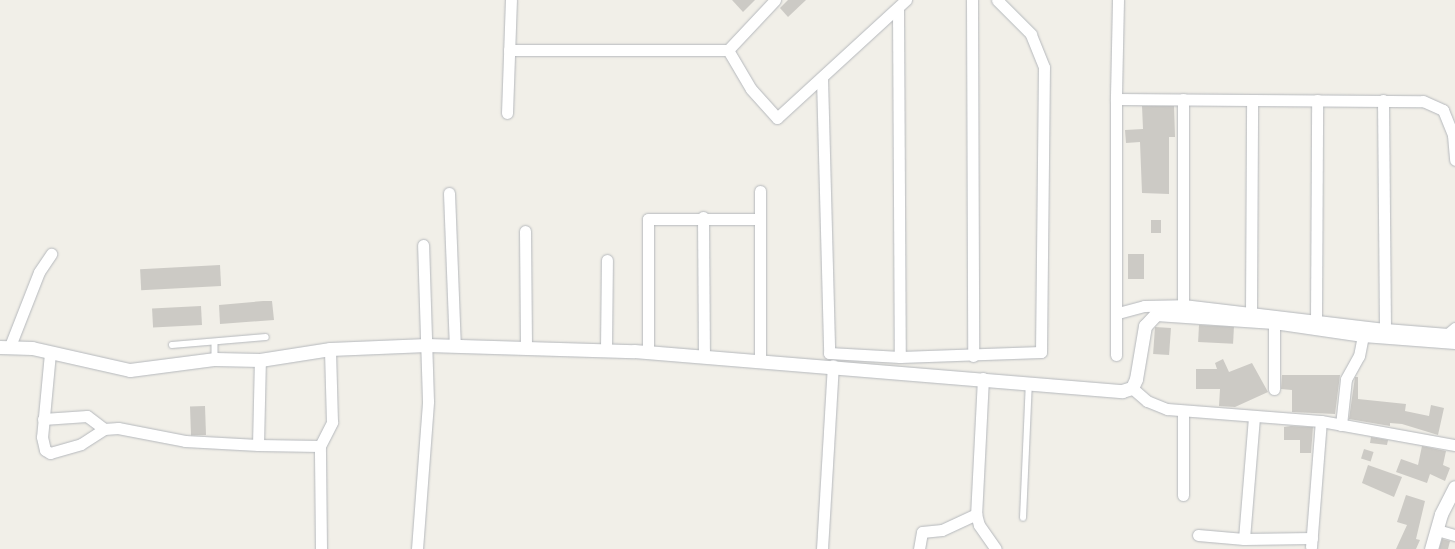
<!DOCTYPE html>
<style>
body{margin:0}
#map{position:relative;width:1455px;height:549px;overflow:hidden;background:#f1efe8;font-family:"PT Sans Narrow",sans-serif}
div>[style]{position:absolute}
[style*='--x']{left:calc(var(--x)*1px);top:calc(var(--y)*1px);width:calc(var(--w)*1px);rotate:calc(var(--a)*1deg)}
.building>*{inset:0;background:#cccac5;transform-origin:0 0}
.roads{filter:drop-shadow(0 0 1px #b5b8bc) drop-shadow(0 0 1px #b5b8bc)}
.service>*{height:5.5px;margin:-2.75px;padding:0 2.75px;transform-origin:2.75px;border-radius:2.75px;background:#fff}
.minor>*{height:11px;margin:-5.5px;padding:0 5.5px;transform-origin:5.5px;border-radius:5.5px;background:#fff}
.tertiary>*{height:13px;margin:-6.5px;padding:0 6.5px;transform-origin:6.5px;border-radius:6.5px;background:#fff}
span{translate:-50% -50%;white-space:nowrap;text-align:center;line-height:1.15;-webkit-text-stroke:3.5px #fff;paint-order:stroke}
</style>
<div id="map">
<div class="building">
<div style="clip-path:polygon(732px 0,755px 0,743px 12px)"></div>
<div style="clip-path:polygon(788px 0,806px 0,788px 17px,780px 8px)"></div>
<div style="clip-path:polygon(1142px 106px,1174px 106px,1175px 137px,1169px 137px,1169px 194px,1142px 193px,1140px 142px,1126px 143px,1125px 130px,1143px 129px)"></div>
<div style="left:1151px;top:220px;width:10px;height:13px"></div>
<div style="left:1128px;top:254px;width:16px;height:25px"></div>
<div style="left:220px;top:265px;width:21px;height:80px;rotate:87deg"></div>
<div style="clip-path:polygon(263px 301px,272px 301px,274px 320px,220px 324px,219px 305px)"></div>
<div style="left:201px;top:306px;width:19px;height:49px;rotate:87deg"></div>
<div style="left:1199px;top:325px;width:35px;height:17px;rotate:3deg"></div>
<div style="left:1155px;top:327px;width:16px;height:27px;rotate:4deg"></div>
<div style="clip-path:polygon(1223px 359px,1229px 372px,1252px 363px,1268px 392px,1235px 407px,1219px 406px,1220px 389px,1196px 389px,1196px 369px,1217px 369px,1215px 363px)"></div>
<div style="clip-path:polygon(1282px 375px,1340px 375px,1335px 414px,1292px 412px,1292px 390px,1281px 389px)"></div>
<div style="clip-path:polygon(1355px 377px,1358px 377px,1358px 399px,1406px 404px,1405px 411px,1429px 416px,1431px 405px,1444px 408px,1438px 435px,1402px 424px,1390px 423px,1390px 426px,1349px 419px)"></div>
<div style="left:205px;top:406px;width:29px;height:15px;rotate:88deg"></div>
<div style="clip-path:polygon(1291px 426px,1313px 427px,1311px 453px,1300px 453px,1300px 440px,1284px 440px,1284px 427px)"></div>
<div style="clip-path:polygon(1371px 437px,1388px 440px,1387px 445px,1370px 443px)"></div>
<div style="clip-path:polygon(1422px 446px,1446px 451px,1443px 465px,1450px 468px,1445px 481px,1430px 474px,1427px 483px,1396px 472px,1401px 459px,1418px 465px)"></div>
<div style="left:1364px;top:449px;width:10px;height:10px;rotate:17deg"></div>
<div style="clip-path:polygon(1368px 465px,1402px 477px,1394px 497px,1362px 483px)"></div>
<div style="clip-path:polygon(1406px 495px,1425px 501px,1416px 539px,1420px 540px,1416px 549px,1396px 549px,1407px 525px,1397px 522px)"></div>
<div style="clip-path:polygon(1442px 539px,1450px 541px,1448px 549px,1439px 549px)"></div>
</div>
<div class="roads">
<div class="service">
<div style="--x:215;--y:343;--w:15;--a:90"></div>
<div style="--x:172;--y:345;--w:94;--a:-4.9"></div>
<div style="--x:1023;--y:518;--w:135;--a:-87.5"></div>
</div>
<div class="minor">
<div style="--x:775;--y:0;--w:69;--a:133.2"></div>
<div style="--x:728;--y:50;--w:45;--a:59.5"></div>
<div style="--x:751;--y:89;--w:39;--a:48"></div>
<div style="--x:777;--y:118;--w:175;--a:-42.5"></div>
<div style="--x:972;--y:0;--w:356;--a:89.8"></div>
<div style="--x:1118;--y:0;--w:99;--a:91.2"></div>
<div style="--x:1116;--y:99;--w:307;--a:0.4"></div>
<div style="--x:1423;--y:101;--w:22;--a:24"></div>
<div style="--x:1443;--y:110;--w:27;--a:68"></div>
<div style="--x:1453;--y:135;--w:25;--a:85"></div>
<div style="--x:898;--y:9;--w:348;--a:89.7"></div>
<div style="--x:509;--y:50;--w:219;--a:0"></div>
<div style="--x:822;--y:78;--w:275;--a:88.5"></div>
<div style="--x:829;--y:353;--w:71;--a:3.2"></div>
<div style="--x:900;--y:357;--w:141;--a:-2"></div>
<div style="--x:1041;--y:352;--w:285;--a:-89.4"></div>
<div style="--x:1044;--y:67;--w:35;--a:-112"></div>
<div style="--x:1031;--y:34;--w:48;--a:-135"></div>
<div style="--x:1383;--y:100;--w:229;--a:89.5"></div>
<div style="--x:507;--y:113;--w:113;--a:-88"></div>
<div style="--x:449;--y:193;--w:153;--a:87.8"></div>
<div style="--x:703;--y:217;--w:140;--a:89.6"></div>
<div style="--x:525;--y:231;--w:116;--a:89.5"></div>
<div style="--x:1183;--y:305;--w:206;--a:-90"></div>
<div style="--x:1118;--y:313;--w:27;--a:-15"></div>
<div style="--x:1144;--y:306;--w:39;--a:-1"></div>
<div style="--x:1183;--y:305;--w:203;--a:6.8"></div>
<div style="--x:1385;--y:329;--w:63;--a:4.5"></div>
<div style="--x:1448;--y:334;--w:9;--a:-41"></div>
<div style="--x:1251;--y:313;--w:213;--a:-89.7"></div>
<div style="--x:1316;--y:321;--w:221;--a:-89.7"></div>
<div style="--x:1274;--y:322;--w:67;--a:90"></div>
<div style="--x:10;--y:346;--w:79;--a:-68.6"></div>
<div style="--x:39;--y:272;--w:22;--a:-56"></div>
<div style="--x:606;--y:350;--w:90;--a:-89.4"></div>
<div style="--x:648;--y:351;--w:132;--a:-90"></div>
<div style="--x:648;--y:219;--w:112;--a:0"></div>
<div style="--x:50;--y:353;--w:84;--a:95.4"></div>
<div style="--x:42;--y:437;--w:13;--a:77"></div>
<div style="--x:45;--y:450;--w:6;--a:31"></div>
<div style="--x:50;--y:453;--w:32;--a:-16"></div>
<div style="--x:81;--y:444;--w:27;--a:-33"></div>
<div style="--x:104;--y:429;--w:14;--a:-4"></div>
<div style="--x:118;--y:428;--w:68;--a:11"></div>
<div style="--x:185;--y:441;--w:73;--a:3.1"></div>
<div style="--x:258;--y:445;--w:85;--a:-88.7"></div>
<div style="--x:1116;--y:355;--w:256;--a:-90"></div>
<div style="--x:760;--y:360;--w:169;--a:-90"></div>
<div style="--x:983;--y:378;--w:136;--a:92.9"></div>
<div style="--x:976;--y:514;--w:11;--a:75"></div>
<div style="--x:979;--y:525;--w:29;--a:55"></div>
<div style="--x:1132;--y:388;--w:20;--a:41"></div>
<div style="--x:1147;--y:401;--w:22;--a:22"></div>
<div style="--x:1167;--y:409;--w:154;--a:4.5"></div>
<div style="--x:1321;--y:421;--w:136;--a:10.2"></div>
<div style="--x:1183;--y:411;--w:84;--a:90"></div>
<div style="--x:1254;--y:417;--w:122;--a:94.7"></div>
<div style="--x:1244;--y:539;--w:68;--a:-0.8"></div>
<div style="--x:43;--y:419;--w:44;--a:-3.9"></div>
<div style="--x:87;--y:416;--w:21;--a:37"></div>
<div style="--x:1341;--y:425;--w:46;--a:-83.8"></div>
<div style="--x:1346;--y:379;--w:26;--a:-61"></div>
<div style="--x:1359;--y:356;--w:21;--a:-79"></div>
<div style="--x:258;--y:445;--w:62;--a:0.9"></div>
<div style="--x:1437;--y:530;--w:19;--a:16"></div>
<div style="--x:1198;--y:535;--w:46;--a:5"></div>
<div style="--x:1311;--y:547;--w:126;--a:-85.5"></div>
<div style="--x:321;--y:549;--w:103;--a:-90.6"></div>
<div style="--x:320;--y:446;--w:27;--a:-63"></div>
<div style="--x:332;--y:422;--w:73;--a:-91.6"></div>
<div style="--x:417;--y:549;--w:148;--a:-85.7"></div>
<div style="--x:428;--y:401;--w:156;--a:-91.8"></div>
<div style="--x:822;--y:549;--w:184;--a:-86.6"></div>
<div style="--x:919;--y:549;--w:17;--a:-80"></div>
<div style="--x:922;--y:532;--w:20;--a:-6"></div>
<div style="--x:942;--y:530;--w:38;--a:-25"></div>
</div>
<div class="tertiary">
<div style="--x:0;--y:347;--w:32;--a:2"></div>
<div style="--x:32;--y:348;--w:100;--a:12.7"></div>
<div style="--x:130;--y:370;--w:86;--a:-7.4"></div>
<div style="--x:215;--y:359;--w:45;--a:1.3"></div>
<div style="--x:260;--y:360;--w:71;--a:-8.9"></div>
<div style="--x:330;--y:349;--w:97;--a:-2.4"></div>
<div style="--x:427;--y:345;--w:207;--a:1.7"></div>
<div style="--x:634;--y:351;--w:490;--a:4.7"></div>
<div style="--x:1122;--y:391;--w:10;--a:-17"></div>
<div style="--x:1132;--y:388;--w:10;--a:-66"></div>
<div style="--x:1136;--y:379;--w:54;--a:-80.4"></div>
<div style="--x:1145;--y:326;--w:16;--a:-47"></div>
<div style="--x:1156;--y:314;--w:118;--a:3.9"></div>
<div style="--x:1274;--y:322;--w:90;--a:8.3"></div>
<div style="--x:1363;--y:335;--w:92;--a:4.4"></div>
<div style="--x:1431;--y:549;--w:36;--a:-74"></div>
<div style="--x:1441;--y:514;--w:30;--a:-63"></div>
</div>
</div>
</div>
